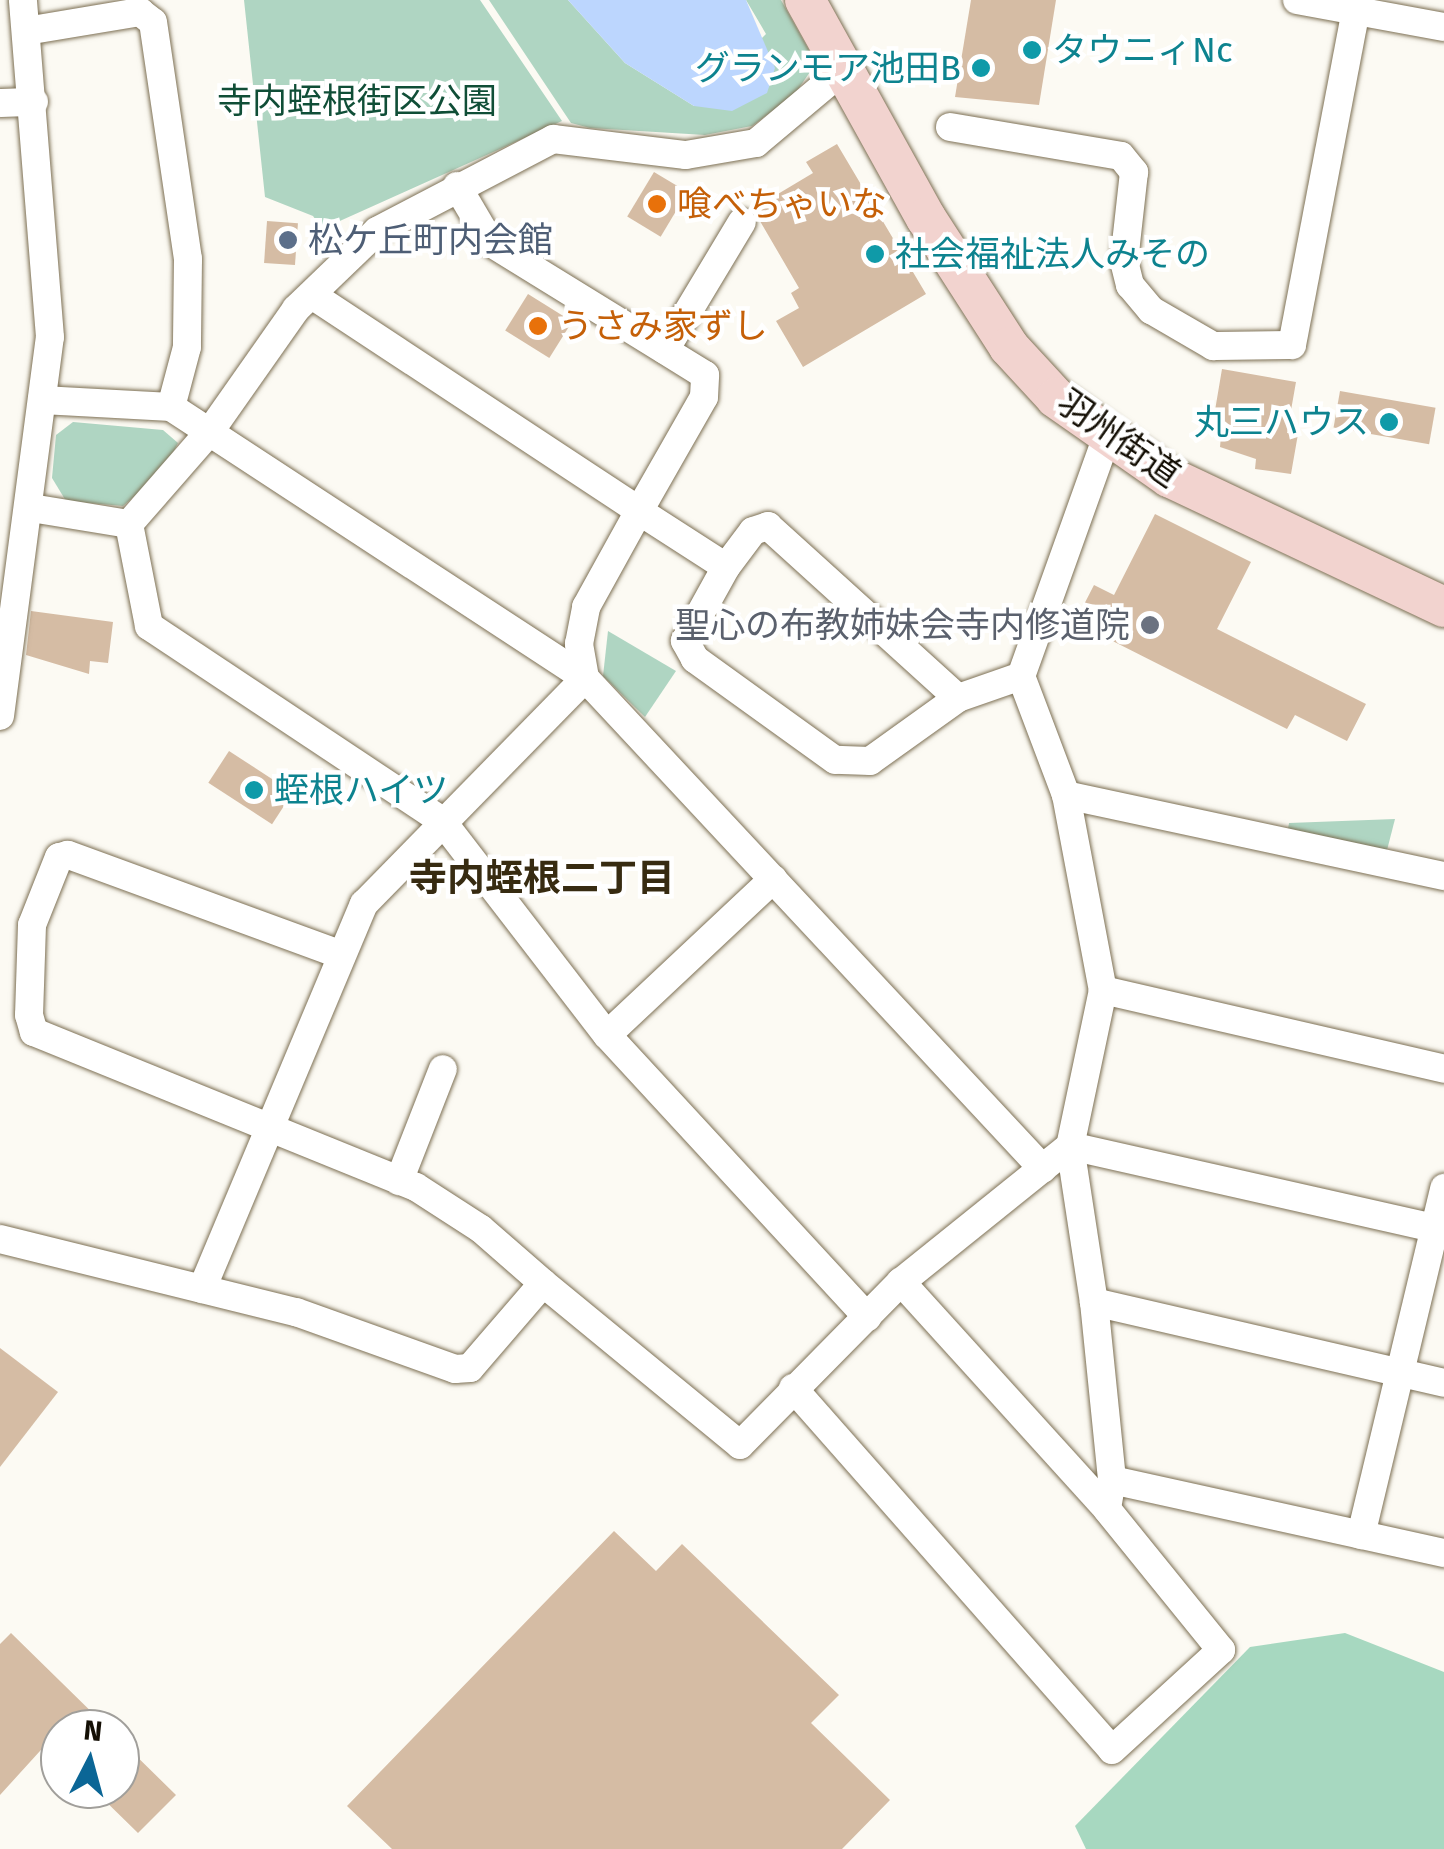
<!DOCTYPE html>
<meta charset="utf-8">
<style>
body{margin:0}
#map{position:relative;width:1444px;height:1849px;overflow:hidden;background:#fcfaf3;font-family:"Fira Sans","Noto Sans JP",sans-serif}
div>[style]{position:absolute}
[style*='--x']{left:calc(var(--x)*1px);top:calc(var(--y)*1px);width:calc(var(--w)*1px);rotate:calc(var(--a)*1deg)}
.green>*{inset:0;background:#afd5c2}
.forest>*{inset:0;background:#a7d8c0}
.water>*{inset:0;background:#bcd6fe}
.building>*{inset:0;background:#d5bca4;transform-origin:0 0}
.roads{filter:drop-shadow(0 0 2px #7d7054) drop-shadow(0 0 2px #7d7054)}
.street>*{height:28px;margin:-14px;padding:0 14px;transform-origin:14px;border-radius:14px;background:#fff}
.secondary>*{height:40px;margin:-20px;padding:0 20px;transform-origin:20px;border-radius:20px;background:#f2d3cf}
.dots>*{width:28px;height:28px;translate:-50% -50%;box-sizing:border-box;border:5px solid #fff;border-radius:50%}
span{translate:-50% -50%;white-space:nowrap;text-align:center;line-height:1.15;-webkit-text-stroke:9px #fff;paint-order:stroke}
.culture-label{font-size:35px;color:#0d838f}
.left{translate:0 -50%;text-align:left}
.right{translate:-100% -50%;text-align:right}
.park-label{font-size:35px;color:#104e37}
.food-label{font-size:35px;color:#c56008}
.service-label{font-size:35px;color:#4e5e75}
.street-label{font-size:35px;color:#140f05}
.worship-label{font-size:35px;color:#5b616d}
.neighbourhood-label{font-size:38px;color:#372b11;font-weight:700}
.north{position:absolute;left:40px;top:1709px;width:100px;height:100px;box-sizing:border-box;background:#fff;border:2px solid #a19f9b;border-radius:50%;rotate:6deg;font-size:28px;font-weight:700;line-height:40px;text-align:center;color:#140f05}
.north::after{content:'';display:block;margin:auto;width:35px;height:45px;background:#0b6696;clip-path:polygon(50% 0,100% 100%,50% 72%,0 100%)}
</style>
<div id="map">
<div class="green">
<div style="clip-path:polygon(244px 0,480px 0,562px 121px,322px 229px,313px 216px,265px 197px)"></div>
<div style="clip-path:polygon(489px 0,568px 0,625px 63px,694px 106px,766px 34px,746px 0,781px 0,810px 52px,810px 72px,794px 95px,752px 126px,705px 135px,590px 128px,571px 123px)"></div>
<div style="clip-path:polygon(73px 422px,163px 430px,178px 443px,163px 472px,123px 506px,66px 501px,52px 478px,56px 435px)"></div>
<div style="clip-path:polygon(608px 631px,676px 671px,645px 717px,603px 676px)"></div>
<div style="clip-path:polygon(1395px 819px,1385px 858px,1287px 835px,1289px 823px)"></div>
</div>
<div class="forest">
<div style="clip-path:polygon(1345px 1633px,1444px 1672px,1444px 1849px,1086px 1849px,1075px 1826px,1250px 1647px)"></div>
</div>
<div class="water">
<div style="clip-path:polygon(568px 0,746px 0,775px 68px,767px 93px,732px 111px,694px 106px,625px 63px)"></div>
</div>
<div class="building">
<div style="clip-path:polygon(971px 0,1056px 0,1039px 105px,955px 97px)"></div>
<div style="clip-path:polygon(837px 144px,926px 294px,803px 367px,776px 321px,799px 308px,791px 293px,799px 288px,753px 209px,813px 173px,806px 162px)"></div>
<div style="left:654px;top:172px;width:39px;height:52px;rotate:31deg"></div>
<div style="left:267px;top:221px;width:31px;height:42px;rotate:4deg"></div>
<div style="left:528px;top:294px;width:52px;height:43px;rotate:32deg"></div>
<div style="clip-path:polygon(1222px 369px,1296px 382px,1287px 433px,1298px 434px,1291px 474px,1255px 469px,1256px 459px,1220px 447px,1221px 436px,1211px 434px)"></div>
<div style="left:1340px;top:391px;width:97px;height:37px;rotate:10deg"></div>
<div style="clip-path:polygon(1155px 514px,1251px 562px,1217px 629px,1366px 704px,1347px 741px,1295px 715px,1287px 729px,1075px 622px,1094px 585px,1114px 595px)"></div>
<div style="clip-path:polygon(31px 611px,113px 622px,108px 663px,90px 661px,89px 674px,26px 655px)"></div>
<div style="left:229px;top:751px;width:76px;height:38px;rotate:33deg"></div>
<div style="clip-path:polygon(0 1348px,58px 1392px,0 1467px)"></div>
<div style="clip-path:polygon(614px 1531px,656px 1571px,682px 1544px,839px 1695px,811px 1723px,890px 1800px,842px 1849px,392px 1849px,347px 1806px)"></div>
<div style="clip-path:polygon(11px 1633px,109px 1729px,60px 1729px,0 1795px,0 1644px)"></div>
<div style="clip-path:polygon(120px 1740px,176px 1795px,138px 1833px,93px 1789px,120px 1789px)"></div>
</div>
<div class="roads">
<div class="street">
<div style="--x:1297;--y:0;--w:149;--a:10.4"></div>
<div style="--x:26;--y:31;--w:116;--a:-9.5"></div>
<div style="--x:140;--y:12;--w:16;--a:38"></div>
<div style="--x:153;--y:22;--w:240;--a:81.6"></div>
<div style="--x:188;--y:259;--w:88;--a:90.7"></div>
<div style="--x:187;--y:347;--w:62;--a:104.9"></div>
<div style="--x:171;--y:407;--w:129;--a:-176.9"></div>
<div style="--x:0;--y:103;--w:34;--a:-2"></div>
<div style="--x:950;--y:127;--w:173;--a:9.6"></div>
<div style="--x:1121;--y:156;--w:21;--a:51"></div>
<div style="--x:1134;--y:172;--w:90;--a:96.4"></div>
<div style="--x:1124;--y:261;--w:25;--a:76"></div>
<div style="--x:1130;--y:285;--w:33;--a:50"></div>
<div style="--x:1151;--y:310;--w:72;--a:30.1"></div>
<div style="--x:1213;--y:346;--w:79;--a:-0.7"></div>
<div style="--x:1292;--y:345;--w:341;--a:-79.2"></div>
<div style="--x:312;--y:295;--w:392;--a:33.4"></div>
<div style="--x:639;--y:511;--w:131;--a:-60.3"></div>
<div style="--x:704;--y:397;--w:22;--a:-87"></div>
<div style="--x:705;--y:375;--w:253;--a:-148.3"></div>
<div style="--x:490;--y:242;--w:65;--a:-120.5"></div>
<div style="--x:665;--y:350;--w:149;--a:-59"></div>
<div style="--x:171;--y:407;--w:495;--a:33.2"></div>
<div style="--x:585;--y:678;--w:671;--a:46.99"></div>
<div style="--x:1106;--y:439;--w:252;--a:109.7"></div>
<div style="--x:1021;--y:676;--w:127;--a:69.3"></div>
<div style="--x:1066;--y:795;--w:198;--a:79.3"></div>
<div style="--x:1103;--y:990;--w:159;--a:101.9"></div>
<div style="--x:1070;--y:1146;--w:158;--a:81.3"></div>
<div style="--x:1094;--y:1302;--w:179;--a:84.2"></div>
<div style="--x:1112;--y:1480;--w:29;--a:100"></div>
<div style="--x:31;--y:508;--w:99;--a:9.3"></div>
<div style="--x:129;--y:524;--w:104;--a:78.9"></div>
<div style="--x:149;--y:626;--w:352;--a:33.6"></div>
<div style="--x:442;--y:821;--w:270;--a:52.4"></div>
<div style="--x:607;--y:1035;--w:384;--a:47.3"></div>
<div style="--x:129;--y:524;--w:125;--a:-48.9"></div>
<div style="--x:211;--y:430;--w:148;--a:-54.9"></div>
<div style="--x:296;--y:309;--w:112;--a:-43.9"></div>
<div style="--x:377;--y:231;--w:199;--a:-27.6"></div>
<div style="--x:553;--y:139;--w:134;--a:6.9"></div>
<div style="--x:686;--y:155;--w:71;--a:-9.7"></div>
<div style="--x:756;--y:143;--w:114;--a:-40"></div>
<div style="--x:585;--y:678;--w:35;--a:-100"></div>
<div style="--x:579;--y:644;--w:38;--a:-79"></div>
<div style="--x:586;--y:607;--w:110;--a:-61.1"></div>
<div style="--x:639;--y:511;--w:103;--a:32.8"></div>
<div style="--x:958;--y:698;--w:108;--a:144.4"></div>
<div style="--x:870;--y:761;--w:35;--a:-178"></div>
<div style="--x:835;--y:760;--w:173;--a:-144.2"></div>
<div style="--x:695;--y:659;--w:21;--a:-119"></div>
<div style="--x:685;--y:641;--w:85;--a:-61"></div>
<div style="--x:726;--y:567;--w:45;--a:-53.1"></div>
<div style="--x:753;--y:531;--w:16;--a:-18"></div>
<div style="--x:768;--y:526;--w:256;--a:42.2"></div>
<div style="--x:958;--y:698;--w:67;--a:-19.2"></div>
<div style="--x:0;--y:716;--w:382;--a:-82.5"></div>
<div style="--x:50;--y:337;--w:338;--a:-94.6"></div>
<div style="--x:1066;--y:795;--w:387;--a:12.1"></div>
<div style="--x:339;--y:954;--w:289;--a:-159.9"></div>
<div style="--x:68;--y:855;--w:9;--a:167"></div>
<div style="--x:59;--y:857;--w:73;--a:111.7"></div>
<div style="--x:32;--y:925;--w:90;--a:91.9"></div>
<div style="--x:29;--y:1015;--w:18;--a:74"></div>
<div style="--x:34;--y:1032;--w:412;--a:22.1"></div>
<div style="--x:416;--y:1187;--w:77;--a:32.9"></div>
<div style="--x:481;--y:1229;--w:82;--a:41.1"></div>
<div style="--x:1103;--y:990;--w:350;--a:13"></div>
<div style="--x:607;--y:1035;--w:228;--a:-43.2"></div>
<div style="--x:1070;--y:1146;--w:383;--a:12.7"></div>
<div style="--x:399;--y:1181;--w:120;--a:-68.6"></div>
<div style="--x:0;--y:1239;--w:305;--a:13.9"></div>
<div style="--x:296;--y:1312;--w:169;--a:19.7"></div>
<div style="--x:455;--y:1369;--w:15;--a:-4"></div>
<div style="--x:470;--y:1368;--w:112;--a:-49.3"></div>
<div style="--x:543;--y:1283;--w:255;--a:39.4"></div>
<div style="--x:740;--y:1445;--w:229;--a:-45.4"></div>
<div style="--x:901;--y:1282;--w:217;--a:-38.8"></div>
<div style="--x:202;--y:1289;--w:418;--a:-67.2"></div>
<div style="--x:364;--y:904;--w:316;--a:-45.6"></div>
<div style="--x:1094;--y:1302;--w:359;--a:13"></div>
<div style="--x:793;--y:1388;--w:482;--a:48.6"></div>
<div style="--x:1112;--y:1750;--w:148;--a:-42.5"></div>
<div style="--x:1221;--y:1650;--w:181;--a:-129"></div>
<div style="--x:1107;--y:1509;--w:307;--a:-132.2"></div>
<div style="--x:1112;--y:1480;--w:340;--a:12.4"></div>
<div style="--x:1361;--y:1535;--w:357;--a:-76.5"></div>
</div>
<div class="secondary">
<div style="--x:805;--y:0;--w:249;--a:61"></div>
<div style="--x:926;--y:218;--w:153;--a:57.2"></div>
<div style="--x:1009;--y:347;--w:69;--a:47.3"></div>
<div style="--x:1056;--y:398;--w:138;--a:35"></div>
<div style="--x:1169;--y:477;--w:304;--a:25.3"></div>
</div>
</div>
<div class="dots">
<div style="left:1032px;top:50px;background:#0f9aa8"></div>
<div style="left:981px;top:68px;background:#0f9aa8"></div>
<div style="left:657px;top:204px;background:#e8710a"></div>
<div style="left:288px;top:240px;background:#5c6f8a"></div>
<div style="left:875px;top:254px;background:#0f9aa8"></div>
<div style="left:538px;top:326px;background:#e8710a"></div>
<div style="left:1389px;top:422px;background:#0f9aa8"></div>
<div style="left:1150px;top:625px;background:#6b7280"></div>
<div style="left:254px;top:790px;background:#0f9aa8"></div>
</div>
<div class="culture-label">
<span class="left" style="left:1052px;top:50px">タウニィNc</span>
<span class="right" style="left:961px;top:68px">グランモア池田B</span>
<span class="left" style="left:895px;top:254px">社会福祉法人みその</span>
<span class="right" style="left:1369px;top:422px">丸三ハウス</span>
<span class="left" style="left:274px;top:790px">蛭根ハイツ</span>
</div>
<div class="park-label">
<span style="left:357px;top:101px">寺内蛭根街区公園</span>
</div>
<div class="food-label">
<span class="left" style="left:677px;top:204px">喰べちゃいな</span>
<span class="left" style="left:558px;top:326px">うさみ家ずし</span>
</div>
<div class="service-label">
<span class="left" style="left:308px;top:240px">松ケ丘町内会館</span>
</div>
<div class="street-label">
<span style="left:1119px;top:438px;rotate:35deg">羽州街道</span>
</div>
<div class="worship-label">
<span class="right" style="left:1130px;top:625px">聖心の布教姉妹会寺内修道院</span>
</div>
<div class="neighbourhood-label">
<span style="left:542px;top:879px">寺内蛭根二丁目</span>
</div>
<div class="north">N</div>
</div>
